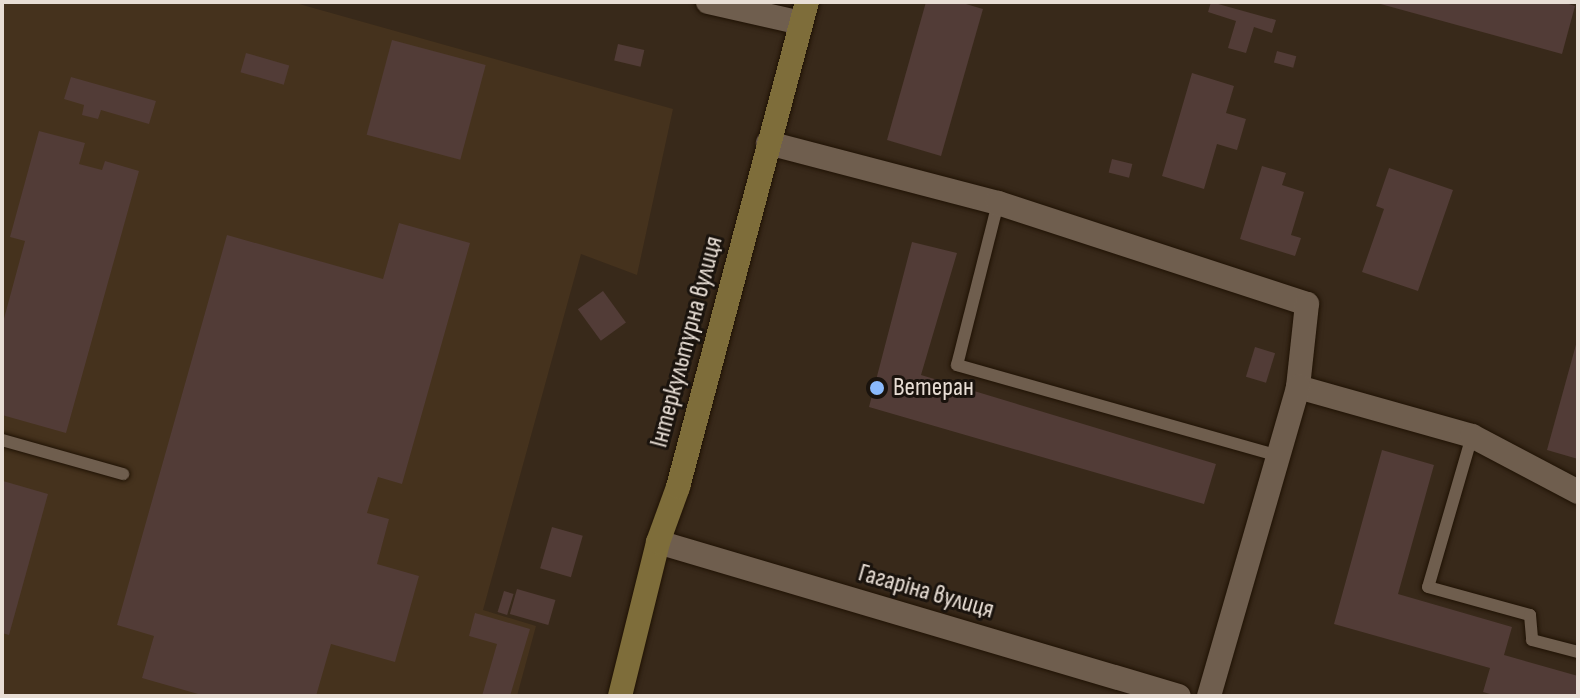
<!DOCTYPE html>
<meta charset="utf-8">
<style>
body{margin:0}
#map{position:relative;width:1580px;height:698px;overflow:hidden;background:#38291a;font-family:"Sofia Sans Condensed",sans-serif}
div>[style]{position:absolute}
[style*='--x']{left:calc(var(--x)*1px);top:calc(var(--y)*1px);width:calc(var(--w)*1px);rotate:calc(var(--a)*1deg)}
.built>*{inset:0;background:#45321d}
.building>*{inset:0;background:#523c37;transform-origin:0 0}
.roads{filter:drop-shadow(0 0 2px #1f1204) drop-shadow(0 0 2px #1f1204)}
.service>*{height:12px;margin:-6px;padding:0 6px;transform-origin:6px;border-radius:6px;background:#6f5e4e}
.minor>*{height:24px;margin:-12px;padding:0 12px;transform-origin:12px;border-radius:12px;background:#6f5e4e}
.secondary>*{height:24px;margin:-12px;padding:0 12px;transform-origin:12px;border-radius:12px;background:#7e6d3a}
.dots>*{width:22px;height:22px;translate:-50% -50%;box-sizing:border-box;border:4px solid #1a130d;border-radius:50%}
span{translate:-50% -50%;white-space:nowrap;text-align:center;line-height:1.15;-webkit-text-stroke:6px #1a130d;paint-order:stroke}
.street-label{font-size:26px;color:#e8ded5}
.poi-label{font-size:26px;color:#e8ded5}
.left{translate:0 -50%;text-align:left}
.frame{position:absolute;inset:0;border:4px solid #e8ded5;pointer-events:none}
</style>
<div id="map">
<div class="built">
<div style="clip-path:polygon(2px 2px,292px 2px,673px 109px,637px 275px,581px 254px,483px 610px,536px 626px,517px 696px,2px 696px)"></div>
</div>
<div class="building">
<div style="clip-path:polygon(926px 2px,959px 2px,983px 9px,941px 156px,887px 140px)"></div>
<div style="clip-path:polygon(1211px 2px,1276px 20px,1272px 33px,1254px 27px,1246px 53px,1228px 48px,1236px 21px,1208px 12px)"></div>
<div style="clip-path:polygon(1562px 2px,1575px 6px,1562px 54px,1377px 3px)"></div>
<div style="left:392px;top:40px;width:97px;height:98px;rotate:15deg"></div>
<div style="left:618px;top:44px;width:27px;height:17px;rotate:13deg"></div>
<div style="left:1277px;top:51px;width:20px;height:12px;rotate:15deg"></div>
<div style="left:246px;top:53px;width:45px;height:20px;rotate:16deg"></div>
<div style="clip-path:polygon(1192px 73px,1234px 86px,1226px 113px,1246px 119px,1237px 150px,1217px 144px,1204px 189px,1162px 176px)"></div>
<div style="clip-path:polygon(71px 77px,156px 101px,149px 124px,101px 110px,98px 119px,82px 115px,84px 105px,64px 99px)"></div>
<div style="clip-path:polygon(39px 131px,85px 143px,79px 164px,102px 170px,105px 161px,139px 171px,66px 433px,2px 415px,2px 326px,25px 241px,10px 237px)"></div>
<div style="left:1112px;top:159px;width:21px;height:14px;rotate:14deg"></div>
<div style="clip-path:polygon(1262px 166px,1286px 173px,1282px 185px,1304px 192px,1291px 235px,1301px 238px,1295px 256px,1240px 239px)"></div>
<div style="clip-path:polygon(1389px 168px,1453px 190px,1418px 291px,1362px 272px,1384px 209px,1376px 206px)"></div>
<div style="clip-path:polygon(399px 223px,470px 243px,402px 484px,378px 477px,367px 513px,389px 519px,377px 564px,419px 576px,395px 662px,331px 644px,316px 696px,205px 696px,142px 678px,154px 636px,117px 625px,227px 235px,383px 279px)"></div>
<div style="clip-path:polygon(912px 242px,957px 253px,921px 375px,1216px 464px,1204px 504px,869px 407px)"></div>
<div style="left:603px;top:291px;width:39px;height:31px;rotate:54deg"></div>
<div style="clip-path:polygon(1577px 341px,1578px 341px,1578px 459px,1547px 450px)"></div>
<div style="left:1255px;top:347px;width:21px;height:31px;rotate:17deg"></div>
<div style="clip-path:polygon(1382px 450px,1434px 465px,1398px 594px,1512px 627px,1504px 655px,1578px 676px,1578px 696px,1497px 696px,1483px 692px,1490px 668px,1334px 624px)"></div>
<div style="clip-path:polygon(3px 481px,48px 494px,9px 635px,2px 633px)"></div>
<div style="left:552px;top:527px;width:32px;height:43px;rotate:16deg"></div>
<div style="left:517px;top:589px;width:40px;height:26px;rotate:16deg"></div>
<div style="left:504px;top:591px;width:10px;height:22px;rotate:17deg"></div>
<div style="clip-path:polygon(475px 613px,530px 629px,510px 696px,482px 696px,497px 644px,469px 636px)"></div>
</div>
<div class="roads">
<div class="service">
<div style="--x:998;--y:203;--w:167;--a:104.2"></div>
<div style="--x:957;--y:365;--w:335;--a:15.8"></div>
<div style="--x:1472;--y:436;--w:157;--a:106.2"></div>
<div style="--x:1428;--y:587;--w:106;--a:15.4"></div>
<div style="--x:1530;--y:615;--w:25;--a:85"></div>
<div style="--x:1532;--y:640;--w:48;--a:14.6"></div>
<div style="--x:2;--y:440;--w:126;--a:15.7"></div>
</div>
<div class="minor">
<div style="--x:708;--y:2;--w:95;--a:12.7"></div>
<div style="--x:768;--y:143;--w:238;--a:14.6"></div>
<div style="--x:998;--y:203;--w:325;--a:18.1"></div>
<div style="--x:1307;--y:304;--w:83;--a:96.2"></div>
<div style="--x:1298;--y:387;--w:181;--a:15.7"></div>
<div style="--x:1472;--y:436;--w:120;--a:27.8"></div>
<div style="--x:658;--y:542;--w:543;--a:16.47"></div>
<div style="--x:1209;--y:696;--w:322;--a:-73.9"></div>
</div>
<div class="secondary">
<div style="--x:620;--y:696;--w:159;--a:-76.1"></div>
<div style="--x:658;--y:542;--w:59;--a:-70"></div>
<div style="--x:678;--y:487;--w:502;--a:-75.11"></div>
</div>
</div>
<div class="dots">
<div style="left:877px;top:388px;background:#8bbafc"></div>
</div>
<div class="street-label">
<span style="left:687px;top:342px;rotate:-75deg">Інтеркультурна вулиця</span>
<span style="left:926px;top:592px;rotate:16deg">Гагаріна вулиця</span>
</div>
<div class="poi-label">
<span class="left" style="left:893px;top:388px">Ветеран</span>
</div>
<div class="frame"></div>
</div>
